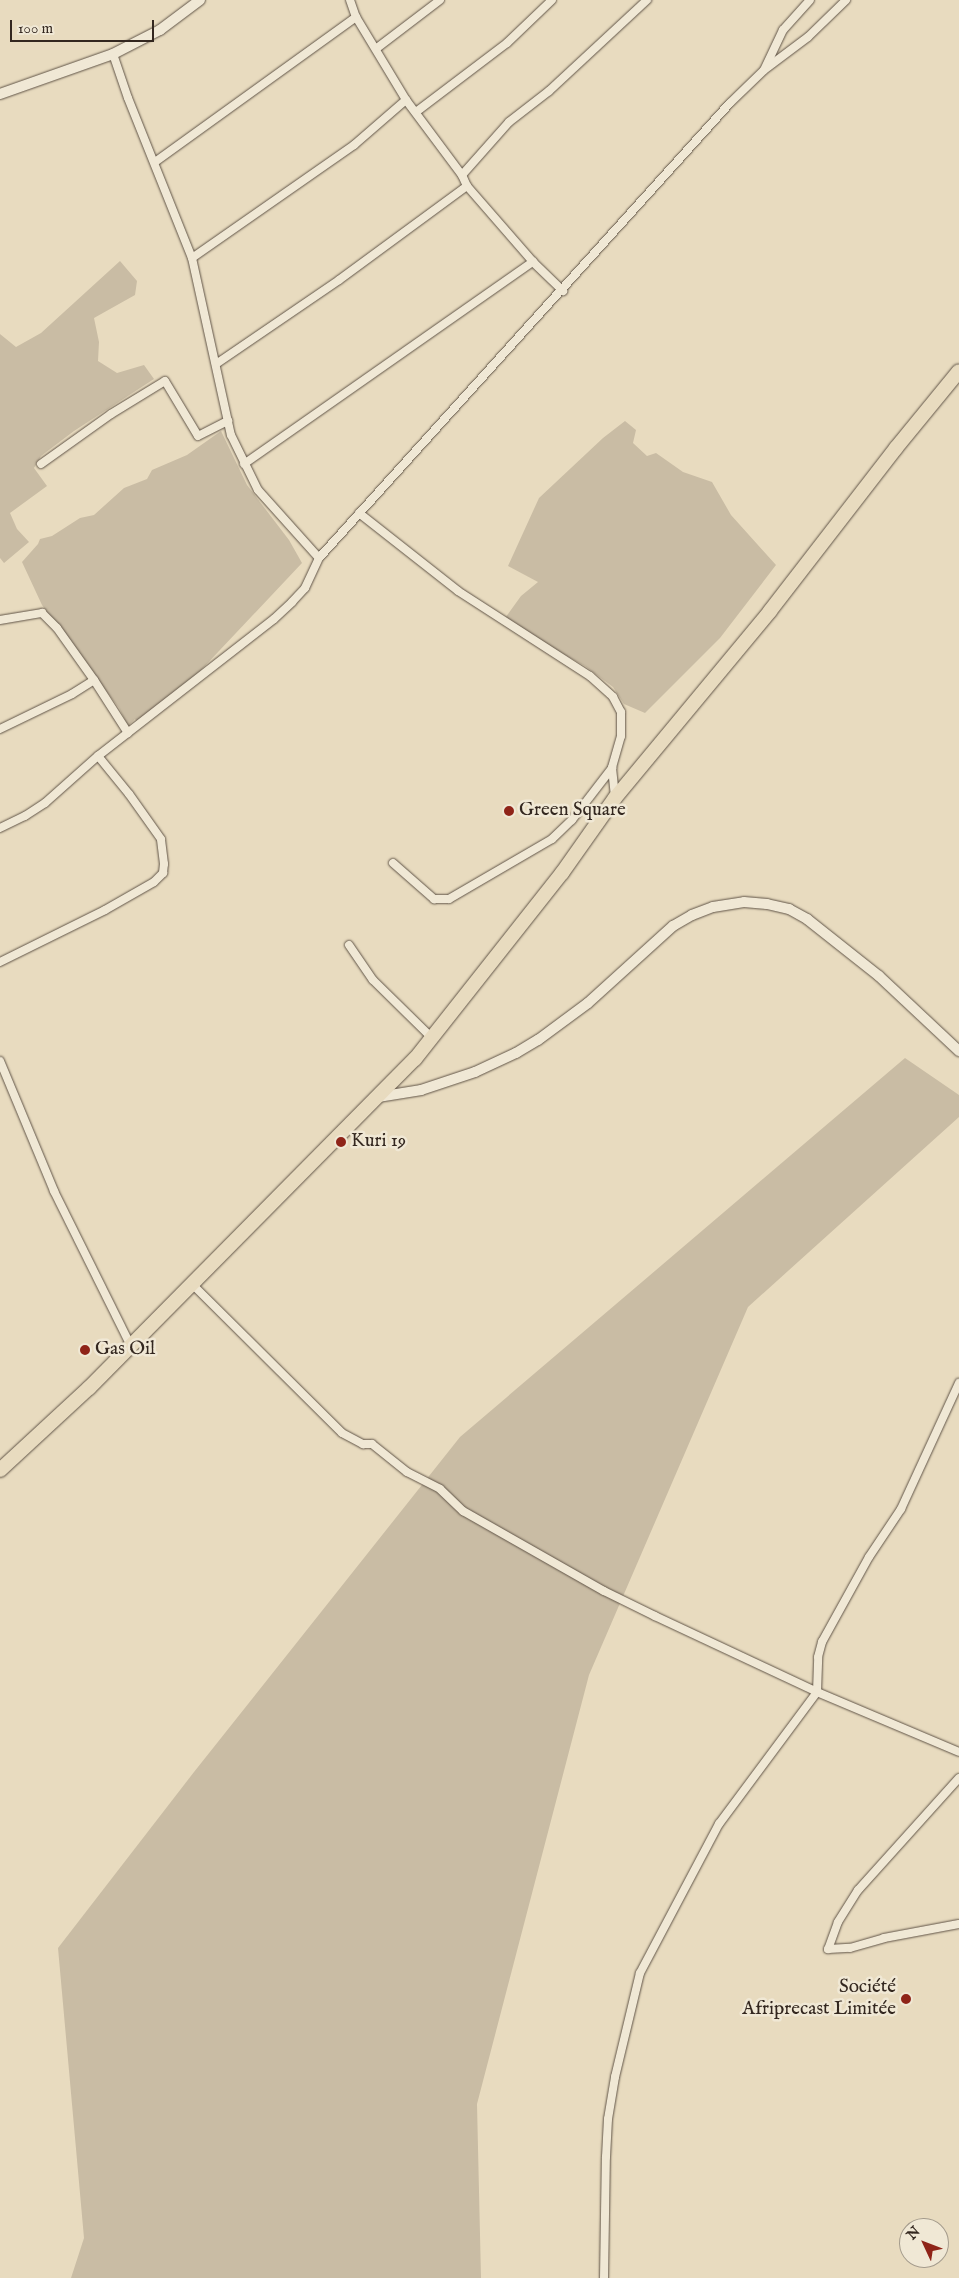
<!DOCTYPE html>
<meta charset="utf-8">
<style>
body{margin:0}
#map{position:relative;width:959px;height:2278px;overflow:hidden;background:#e8dbbf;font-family:"IM FELL English",serif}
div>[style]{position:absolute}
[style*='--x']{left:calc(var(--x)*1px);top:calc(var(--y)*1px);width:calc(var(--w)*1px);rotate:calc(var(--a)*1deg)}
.green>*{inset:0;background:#c9bca4}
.roads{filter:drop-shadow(0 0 1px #605447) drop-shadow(0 0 1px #605447)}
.street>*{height:8px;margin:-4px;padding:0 4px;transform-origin:4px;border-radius:4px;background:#f0e8d5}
.secondary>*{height:10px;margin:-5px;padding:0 5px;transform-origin:5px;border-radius:5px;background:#f0e8d5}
.highway>*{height:14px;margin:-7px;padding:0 7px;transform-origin:7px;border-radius:7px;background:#e8dbbf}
.dots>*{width:14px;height:14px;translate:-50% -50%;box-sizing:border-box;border:2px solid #f0e8d5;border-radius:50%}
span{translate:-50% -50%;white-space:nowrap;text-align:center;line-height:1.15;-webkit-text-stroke:5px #f0e8d5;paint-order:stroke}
.poi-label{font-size:19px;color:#33271f}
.left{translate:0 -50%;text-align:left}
.right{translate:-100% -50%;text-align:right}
.north{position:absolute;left:899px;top:2218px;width:50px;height:50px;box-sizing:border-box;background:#f0e8d5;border:1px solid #a49b8c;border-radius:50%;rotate:313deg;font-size:14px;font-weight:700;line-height:20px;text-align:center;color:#33271f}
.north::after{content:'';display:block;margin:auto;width:18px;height:22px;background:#8f2418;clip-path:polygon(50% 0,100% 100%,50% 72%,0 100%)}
.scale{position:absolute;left:10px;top:20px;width:144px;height:22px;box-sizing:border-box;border:2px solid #33271f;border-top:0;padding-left:6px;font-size:15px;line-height:18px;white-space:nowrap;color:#33271f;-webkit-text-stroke:4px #f0e8d5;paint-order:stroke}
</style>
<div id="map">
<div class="green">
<div style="clip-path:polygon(120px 261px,137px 281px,135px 295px,94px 318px,99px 342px,98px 361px,117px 373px,144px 365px,154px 379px,74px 431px,41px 456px,34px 468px,47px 486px,10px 513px,17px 529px,29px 542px,4px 563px,0 558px,0 334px,16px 347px,41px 333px)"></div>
<div style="clip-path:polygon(625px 421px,636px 430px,633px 443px,647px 456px,656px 453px,683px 472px,712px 482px,731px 515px,776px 565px,720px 638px,645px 713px,624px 704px,613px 687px,585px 666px,503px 621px,521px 596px,538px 582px,508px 566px,539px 498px,603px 438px)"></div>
<div style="clip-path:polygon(221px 431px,247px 485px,289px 540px,302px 563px,186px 686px,138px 723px,135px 719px,128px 726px,119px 708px,42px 605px,22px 562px,38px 544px,40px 539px,52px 536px,80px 518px,94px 515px,124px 488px,147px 479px,152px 470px,187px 455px)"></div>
<div style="clip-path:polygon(905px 1058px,959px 1095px,959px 1117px,748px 1307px,589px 1675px,477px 2104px,481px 2278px,71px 2278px,84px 2238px,58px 1948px,194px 1772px,460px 1437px)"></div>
</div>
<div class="roads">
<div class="street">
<div style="--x:350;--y:0;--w:18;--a:71"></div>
<div style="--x:356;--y:17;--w:97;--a:58.9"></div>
<div style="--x:406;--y:100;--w:94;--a:53.3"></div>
<div style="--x:462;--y:175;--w:12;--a:66"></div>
<div style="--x:467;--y:186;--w:101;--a:49"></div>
<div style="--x:533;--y:262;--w:42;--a:44"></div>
<div style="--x:377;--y:48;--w:79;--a:-37.3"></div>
<div style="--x:113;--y:54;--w:46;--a:71.2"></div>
<div style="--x:128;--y:98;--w:172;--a:68.2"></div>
<div style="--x:192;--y:258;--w:181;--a:77.6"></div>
<div style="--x:231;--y:435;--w:61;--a:63.9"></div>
<div style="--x:258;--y:490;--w:91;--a:48.1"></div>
<div style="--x:765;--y:68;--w:42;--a:-64.7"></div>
<div style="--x:783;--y:30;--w:40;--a:-48"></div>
<div style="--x:416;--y:112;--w:114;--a:-37.2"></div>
<div style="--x:507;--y:43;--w:62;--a:-43.7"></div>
<div style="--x:155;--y:162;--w:248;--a:-35.8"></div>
<div style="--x:462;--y:175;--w:71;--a:-48.4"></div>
<div style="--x:509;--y:122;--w:51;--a:-37.8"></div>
<div style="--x:549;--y:91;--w:134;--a:-42.9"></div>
<div style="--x:192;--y:258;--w:198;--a:-34.9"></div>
<div style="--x:354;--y:145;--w:69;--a:-40.9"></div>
<div style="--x:216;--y:364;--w:149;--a:-34.3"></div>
<div style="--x:339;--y:280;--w:159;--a:-36.3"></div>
<div style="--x:41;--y:464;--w:86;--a:-35.5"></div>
<div style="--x:111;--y:414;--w:63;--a:-31.4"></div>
<div style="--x:165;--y:381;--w:64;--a:59"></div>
<div style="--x:198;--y:436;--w:34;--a:-27"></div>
<div style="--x:244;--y:464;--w:353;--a:-35"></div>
<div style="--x:359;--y:513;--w:126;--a:38.2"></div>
<div style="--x:458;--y:591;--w:157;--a:32.8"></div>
<div style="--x:590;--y:676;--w:31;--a:42"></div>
<div style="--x:613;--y:697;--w:17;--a:62"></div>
<div style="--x:621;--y:712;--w:24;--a:90"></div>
<div style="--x:621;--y:736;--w:33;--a:106"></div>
<div style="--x:612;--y:768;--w:30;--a:84"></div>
<div style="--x:0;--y:620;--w:43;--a:-9.5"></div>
<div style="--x:42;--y:613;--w:21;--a:45"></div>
<div style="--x:57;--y:628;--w:64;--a:54.6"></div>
<div style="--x:0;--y:729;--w:80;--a:-25.9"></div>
<div style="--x:72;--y:694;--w:26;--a:-32"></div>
<div style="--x:94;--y:680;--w:63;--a:57.3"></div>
<div style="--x:0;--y:828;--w:28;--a:-26"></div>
<div style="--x:25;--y:816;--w:24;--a:-33"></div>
<div style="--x:45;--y:803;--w:71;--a:-41.6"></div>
<div style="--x:98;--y:756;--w:223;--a:-37.9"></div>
<div style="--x:274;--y:619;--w:25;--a:-43"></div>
<div style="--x:292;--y:602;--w:19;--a:-47"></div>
<div style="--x:305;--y:588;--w:33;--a:-65"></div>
<div style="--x:319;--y:558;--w:613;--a:-47.91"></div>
<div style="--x:730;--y:103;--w:47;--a:-44.1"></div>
<div style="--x:764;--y:70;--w:55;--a:-36.9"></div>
<div style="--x:808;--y:37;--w:53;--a:-44.2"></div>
<div style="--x:393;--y:863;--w:55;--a:41.3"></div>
<div style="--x:434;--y:899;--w:15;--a:0"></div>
<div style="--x:449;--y:899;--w:119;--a:-30.2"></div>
<div style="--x:552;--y:839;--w:28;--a:-44"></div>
<div style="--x:572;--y:820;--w:66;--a:-52.4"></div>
<div style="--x:349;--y:945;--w:42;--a:55.6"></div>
<div style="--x:373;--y:980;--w:83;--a:44.5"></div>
<div style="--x:0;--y:962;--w:117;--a:-26.3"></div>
<div style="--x:105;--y:910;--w:56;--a:-29.7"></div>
<div style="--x:154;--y:882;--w:13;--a:-45"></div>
<div style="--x:163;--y:873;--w:9;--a:-84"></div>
<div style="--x:164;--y:864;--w:25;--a:-97"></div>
<div style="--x:161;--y:839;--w:55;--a:-125.4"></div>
<div style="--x:129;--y:794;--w:49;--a:-129.2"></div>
<div style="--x:0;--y:1061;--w:141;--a:67.4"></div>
<div style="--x:54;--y:1191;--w:173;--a:63.6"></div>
<div style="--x:192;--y:1284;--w:211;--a:44.8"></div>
<div style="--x:342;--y:1433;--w:24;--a:28"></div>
<div style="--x:363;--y:1444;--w:9;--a:0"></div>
<div style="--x:372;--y:1444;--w:45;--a:38.7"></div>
<div style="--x:407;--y:1472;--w:37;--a:27"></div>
<div style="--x:440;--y:1489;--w:32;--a:44"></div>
<div style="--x:463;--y:1511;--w:162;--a:29.6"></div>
<div style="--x:604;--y:1591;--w:57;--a:26.1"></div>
<div style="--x:655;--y:1616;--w:179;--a:25.1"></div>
<div style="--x:817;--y:1692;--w:154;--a:22.9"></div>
<div style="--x:959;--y:1778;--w:151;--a:132"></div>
<div style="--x:858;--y:1890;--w:38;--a:122"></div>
<div style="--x:838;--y:1922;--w:29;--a:110"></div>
<div style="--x:828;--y:1949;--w:22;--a:-3"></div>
<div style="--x:850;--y:1948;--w:35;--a:-16"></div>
<div style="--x:884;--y:1938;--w:76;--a:-10.6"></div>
<div style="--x:604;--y:2278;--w:121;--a:-89.1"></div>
<div style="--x:606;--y:2157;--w:38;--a:-87"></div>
<div style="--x:608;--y:2119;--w:43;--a:-80.5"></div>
<div style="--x:615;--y:2077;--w:107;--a:-76.5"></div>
<div style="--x:640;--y:1973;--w:169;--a:-62.1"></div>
<div style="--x:719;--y:1824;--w:164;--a:-53.4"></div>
<div style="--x:817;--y:1692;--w:35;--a:-88"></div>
<div style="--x:818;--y:1657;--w:16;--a:-75"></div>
<div style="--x:822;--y:1642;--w:97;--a:-61.1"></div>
<div style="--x:869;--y:1557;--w:58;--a:-56.3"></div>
<div style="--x:901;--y:1509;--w:139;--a:-65.3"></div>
</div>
<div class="secondary">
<div style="--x:0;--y:94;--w:120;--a:-19.5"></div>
<div style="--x:113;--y:54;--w:53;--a:-27.1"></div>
<div style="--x:160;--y:30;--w:50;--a:-36.9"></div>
<div style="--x:378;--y:1097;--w:44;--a:-9.2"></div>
<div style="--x:421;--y:1090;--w:57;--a:-18.4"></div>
<div style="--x:475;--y:1072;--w:45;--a:-24.9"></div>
<div style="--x:516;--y:1053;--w:26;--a:-31"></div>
<div style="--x:538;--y:1040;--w:62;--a:-36.5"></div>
<div style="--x:588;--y:1003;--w:115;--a:-42.2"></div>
<div style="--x:673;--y:926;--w:22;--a:-30"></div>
<div style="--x:692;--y:915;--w:22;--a:-21"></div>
<div style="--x:713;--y:907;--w:31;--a:-9"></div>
<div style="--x:744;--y:902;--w:23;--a:5"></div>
<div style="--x:767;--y:904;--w:23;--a:13"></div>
<div style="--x:789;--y:909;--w:21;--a:29"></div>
<div style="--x:807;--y:919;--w:92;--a:38.4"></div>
<div style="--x:879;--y:976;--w:110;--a:43.2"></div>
</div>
<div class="highway">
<div style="--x:0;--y:1470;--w:121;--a:-42.7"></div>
<div style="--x:89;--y:1388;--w:463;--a:-45.3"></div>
<div style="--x:415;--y:1059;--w:237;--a:-51.7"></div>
<div style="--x:562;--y:873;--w:92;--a:-54.8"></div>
<div style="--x:615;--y:798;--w:243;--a:-50.3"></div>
<div style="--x:770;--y:611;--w:206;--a:-52.3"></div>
<div style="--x:896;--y:448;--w:99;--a:-50.7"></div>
</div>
</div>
<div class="dots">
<div style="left:509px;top:811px;background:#8f2418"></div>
<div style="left:341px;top:1142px;background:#8f2418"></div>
<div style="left:85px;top:1350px;background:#8f2418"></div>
<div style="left:906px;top:1999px;background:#8f2418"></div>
</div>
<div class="poi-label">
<span class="left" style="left:519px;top:811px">Green Square</span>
<span class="left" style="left:351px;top:1142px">Kuri 19</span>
<span class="left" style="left:95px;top:1350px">Gas Oil</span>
<span class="right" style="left:896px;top:1999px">Société<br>Afriprecast Limitée</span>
</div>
<div class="north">N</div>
<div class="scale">100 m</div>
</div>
